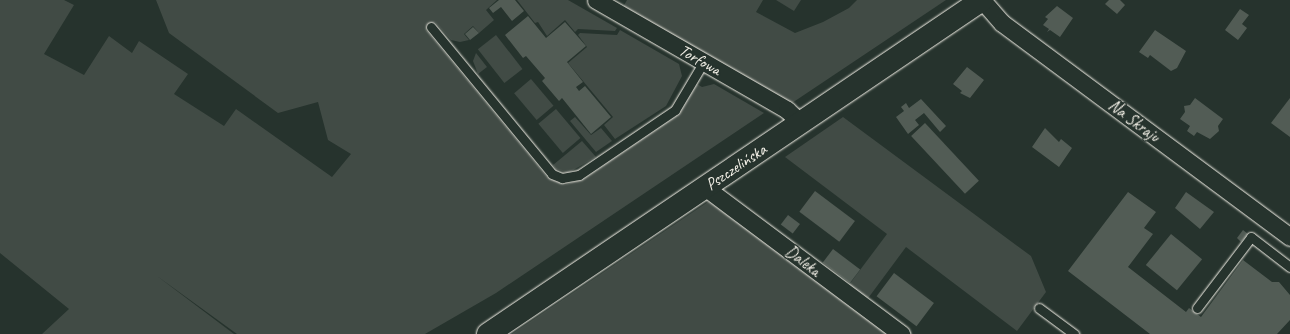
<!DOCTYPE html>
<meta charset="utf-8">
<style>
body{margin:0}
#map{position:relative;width:1290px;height:334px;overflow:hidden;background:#26332d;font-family:Caveat,sans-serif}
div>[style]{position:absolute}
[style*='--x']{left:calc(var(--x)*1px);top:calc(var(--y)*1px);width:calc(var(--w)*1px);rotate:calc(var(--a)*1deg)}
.green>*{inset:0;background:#414b45;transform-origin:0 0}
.building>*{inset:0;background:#525c55;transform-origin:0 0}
.roads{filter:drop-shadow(0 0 1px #f4f1e8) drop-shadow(0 0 1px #f4f1e8)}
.service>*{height:9px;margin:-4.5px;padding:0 4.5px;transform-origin:4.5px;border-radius:4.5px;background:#26332d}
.minor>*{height:17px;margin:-8.5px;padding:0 8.5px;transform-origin:8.5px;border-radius:8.5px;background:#26332d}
.secondary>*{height:22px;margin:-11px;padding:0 11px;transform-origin:11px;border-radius:11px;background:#26332d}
span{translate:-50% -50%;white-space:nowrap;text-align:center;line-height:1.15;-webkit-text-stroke:3px #26332d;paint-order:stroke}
.street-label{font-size:17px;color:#f4f1e8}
</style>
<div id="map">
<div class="green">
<div style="clip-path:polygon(0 0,64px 0,74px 5px,44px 54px,84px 75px,109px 36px,132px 53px,139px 41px,188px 74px,174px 94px,224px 126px,236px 109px,332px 177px,351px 154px,328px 140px,318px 102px,278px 113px,169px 33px,156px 0,497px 0,486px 10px,494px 20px,479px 33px,473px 26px,464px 34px,469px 40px,460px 42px,451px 40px,435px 22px,426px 30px,547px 177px,565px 185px,585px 178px,679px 114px,697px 84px,702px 87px,714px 84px,764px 113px,496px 293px,425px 334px,237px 334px,157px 276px,234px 334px,42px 334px,69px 309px,0 253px)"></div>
<div style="clip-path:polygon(517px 0,568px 0,617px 28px,615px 31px,578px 29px,575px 32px,565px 20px,547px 36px,538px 22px,535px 23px)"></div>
<div style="clip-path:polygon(627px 0,763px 0,756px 12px,795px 33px,823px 22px,849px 8px,857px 0,946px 0,792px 103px,622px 9px)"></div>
<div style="clip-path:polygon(776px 0,801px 0,794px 11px)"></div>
<div style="clip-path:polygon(620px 30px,679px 64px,682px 76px,666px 106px,615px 139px,604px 125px,613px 117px,568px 63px,587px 47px,578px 35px,580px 33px,617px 35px)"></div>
<div style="left:496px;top:35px;width:43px;height:23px;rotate:52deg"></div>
<div style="clip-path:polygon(476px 53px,487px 67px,478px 74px,473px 61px)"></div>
<div style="left:531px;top:79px;width:35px;height:22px;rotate:50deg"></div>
<div style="left:556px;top:109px;width:38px;height:23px;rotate:50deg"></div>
<div style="clip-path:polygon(575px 117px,591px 135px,601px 128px,612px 141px,596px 152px,570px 121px)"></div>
<div style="clip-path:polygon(843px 117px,1031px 256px,1046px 292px,1017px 331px,906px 247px,866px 301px,848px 286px,887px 234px,785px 157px)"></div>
<div style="clip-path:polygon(582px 141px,596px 157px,568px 173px,556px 169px,553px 165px)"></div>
<div style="clip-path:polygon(711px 200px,889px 334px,512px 334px)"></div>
</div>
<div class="building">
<div style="clip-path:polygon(499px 0,515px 0,524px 11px,512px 21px,501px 7px,493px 13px,489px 8px)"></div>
<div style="clip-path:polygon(1109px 0,1120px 0,1125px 5px,1117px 14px,1105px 4px)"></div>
<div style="clip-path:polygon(1057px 6px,1073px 18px,1060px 37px,1050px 30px,1047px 32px,1049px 29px,1043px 25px,1048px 19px,1045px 17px)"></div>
<div style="clip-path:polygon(1240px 9px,1249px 15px,1242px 24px,1247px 28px,1238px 40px,1225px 30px)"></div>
<div style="clip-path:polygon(528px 16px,546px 38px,565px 22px,586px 46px,567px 62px,583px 82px,576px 87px,579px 91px,585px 86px,611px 117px,591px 134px,562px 98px,559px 101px,542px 81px,545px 78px,526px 56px,523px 58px,505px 35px)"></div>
<div style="clip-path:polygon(473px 27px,479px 33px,470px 40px,465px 34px)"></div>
<div style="clip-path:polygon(1155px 30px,1186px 51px,1177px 68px,1171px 71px,1150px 55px,1148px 58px,1139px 52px)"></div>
<div style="clip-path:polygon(967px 67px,984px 80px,970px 98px,960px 93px,962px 91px,953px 84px)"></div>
<div style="clip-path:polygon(1195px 98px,1223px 119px,1218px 126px,1219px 131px,1210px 139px,1197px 132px,1194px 136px,1187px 131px,1190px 126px,1180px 119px,1185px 112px,1184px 106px,1190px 105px)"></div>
<div style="clip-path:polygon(1290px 98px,1290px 137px,1271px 123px)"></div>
<div style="clip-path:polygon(921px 99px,946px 126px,940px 132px,924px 113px,915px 120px,919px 125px,908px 134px,896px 117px,904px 111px,901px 107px,906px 103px,909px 108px)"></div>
<div style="left:925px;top:123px;width:79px;height:19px;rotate:47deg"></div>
<div style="clip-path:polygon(1045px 128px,1059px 142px,1061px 139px,1072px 148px,1059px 167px,1032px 147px)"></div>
<div style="left:815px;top:191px;width:50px;height:26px;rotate:37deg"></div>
<div style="clip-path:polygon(1128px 192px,1156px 212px,1144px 228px,1153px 234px,1128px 267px,1186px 312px,1189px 308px,1201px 317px,1243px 260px,1272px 282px,1279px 282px,1290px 295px,1290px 320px,1277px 334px,1150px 334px,1068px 271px)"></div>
<div style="clip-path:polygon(1186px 192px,1214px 212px,1200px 229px,1175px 208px)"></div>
<div style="left:788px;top:215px;width:15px;height:12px;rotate:37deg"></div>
<div style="clip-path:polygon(1243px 230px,1248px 234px,1241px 242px,1237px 238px)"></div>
<div style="left:1171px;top:234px;width:40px;height:40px;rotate:39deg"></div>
<div style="left:833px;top:249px;width:34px;height:17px;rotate:37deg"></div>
<div style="left:894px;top:273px;width:50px;height:29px;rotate:37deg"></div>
</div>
<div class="roads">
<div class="service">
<div style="--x:431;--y:27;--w:190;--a:50.5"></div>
<div style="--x:552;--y:174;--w:11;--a:22"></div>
<div style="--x:562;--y:178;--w:17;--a:-10"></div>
<div style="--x:579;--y:175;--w:116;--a:-34.1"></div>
<div style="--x:675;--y:110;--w:55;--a:-59.2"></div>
<div style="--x:1039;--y:308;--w:44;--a:36.6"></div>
<div style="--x:1197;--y:308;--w:89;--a:-52.7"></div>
<div style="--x:1251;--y:237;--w:49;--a:37.6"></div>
</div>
<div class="minor">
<div style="--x:596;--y:0;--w:220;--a:29.9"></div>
<div style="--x:787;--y:110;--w:19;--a:43"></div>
<div style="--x:982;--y:0;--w:30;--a:49"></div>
<div style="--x:1002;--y:23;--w:359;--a:36.6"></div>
<div style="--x:706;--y:188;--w:244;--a:36.8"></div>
</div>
<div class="secondary">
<div style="--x:488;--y:334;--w:596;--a:-34.06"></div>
</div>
</div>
<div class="street-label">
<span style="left:700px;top:60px;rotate:30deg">Torfowa</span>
<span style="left:1134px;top:121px;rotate:37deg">Na Skraju</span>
<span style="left:736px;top:167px;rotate:-34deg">Pszczelińska</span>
<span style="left:803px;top:261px;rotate:37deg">Daleka</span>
</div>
</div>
